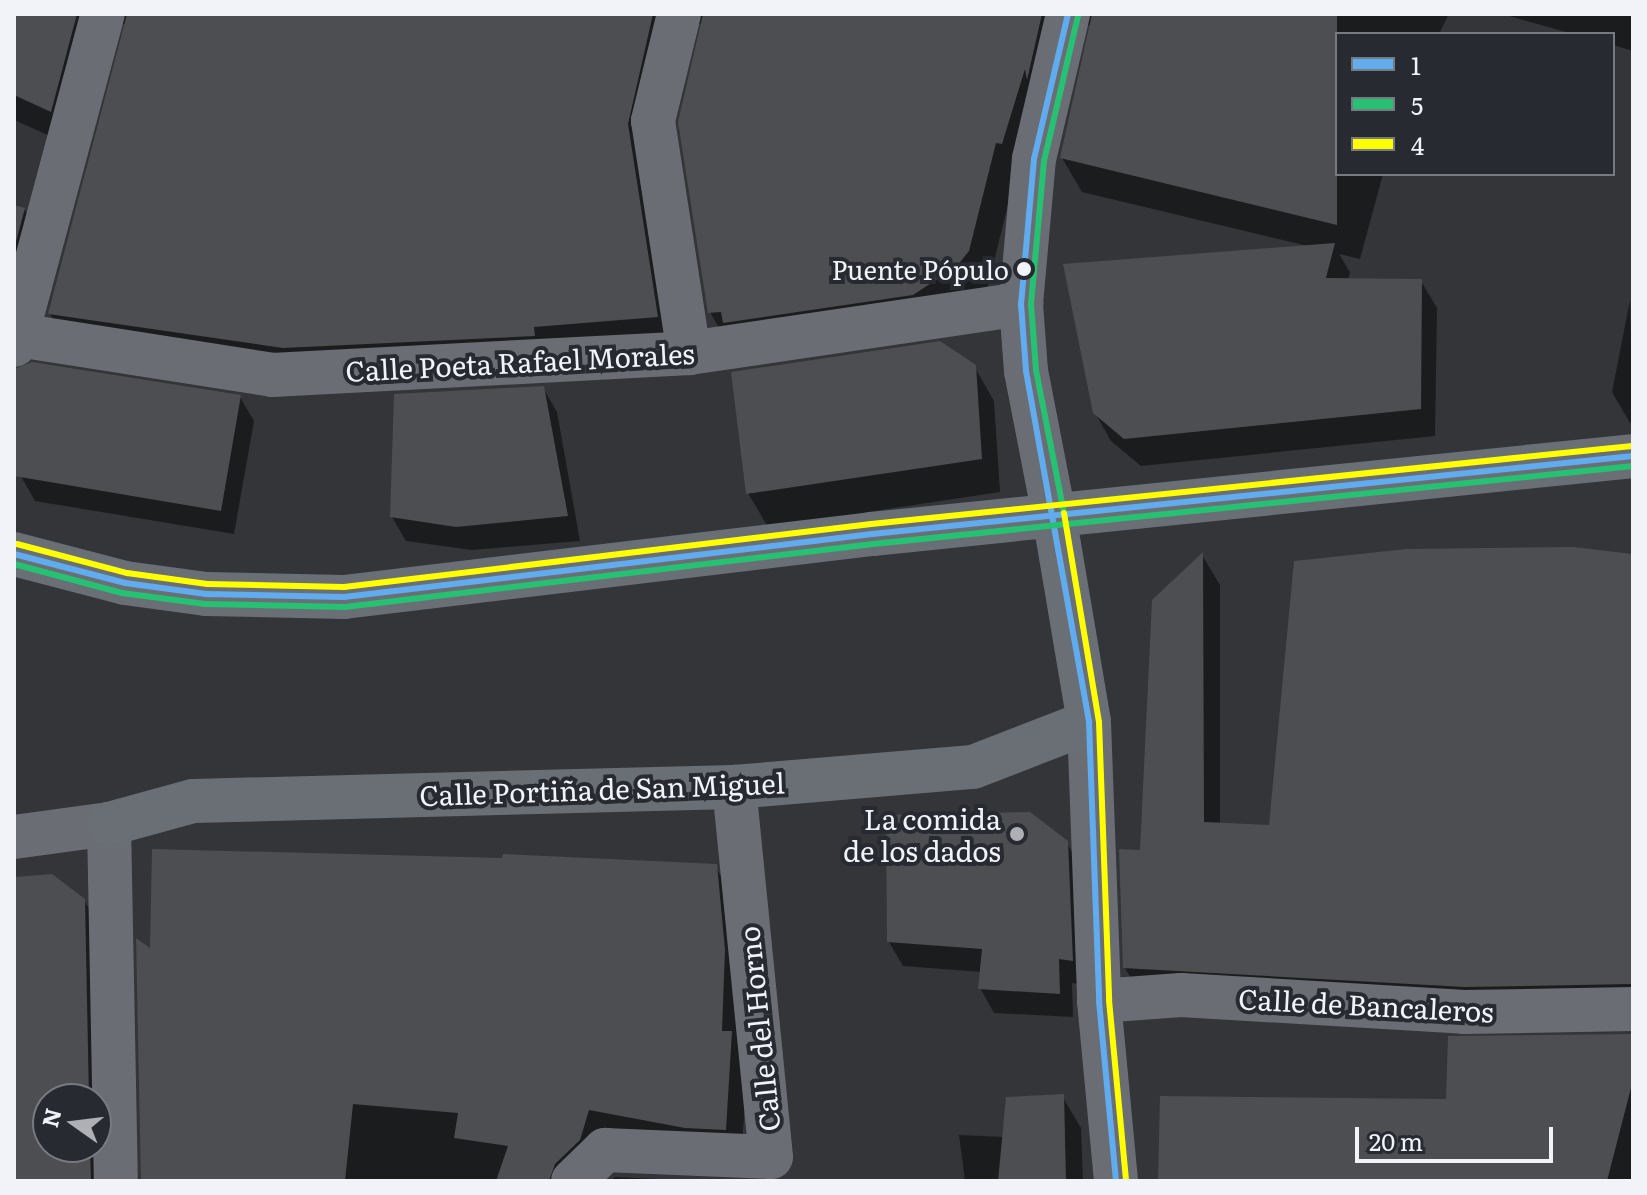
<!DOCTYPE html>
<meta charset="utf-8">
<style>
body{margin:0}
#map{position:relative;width:1647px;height:1195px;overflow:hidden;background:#333538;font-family:Literata,serif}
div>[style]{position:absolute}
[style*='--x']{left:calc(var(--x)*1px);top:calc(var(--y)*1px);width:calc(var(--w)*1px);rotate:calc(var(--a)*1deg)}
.shadow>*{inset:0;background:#0007}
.building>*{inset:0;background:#4d4e51}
.minor>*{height:44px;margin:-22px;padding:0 22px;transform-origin:22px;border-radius:22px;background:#6a6e74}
.major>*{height:44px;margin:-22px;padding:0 22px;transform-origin:22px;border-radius:22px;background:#6a6f76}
.bus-1>*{height:6px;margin:-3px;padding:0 3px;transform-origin:3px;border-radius:3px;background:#60acee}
.bus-2>*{height:6px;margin:-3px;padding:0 3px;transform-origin:3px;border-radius:3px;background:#26c172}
.bus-3>*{height:6px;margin:-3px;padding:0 3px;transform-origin:3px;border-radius:3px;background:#ff0}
.dots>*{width:22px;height:22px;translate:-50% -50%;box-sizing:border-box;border:4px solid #272a31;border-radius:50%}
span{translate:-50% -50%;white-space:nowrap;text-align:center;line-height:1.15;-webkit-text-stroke:8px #272a31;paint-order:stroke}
.bus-label{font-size:26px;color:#f1f3f8}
.right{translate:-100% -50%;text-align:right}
.street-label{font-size:28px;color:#f1f3f8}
.poi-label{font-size:28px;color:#f1f3f8}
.frame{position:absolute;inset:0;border:16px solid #f1f3f8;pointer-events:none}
.legend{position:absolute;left:1335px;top:32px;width:280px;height:144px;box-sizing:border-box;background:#272a31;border:2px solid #787a81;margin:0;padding:10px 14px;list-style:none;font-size:24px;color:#f1f3f8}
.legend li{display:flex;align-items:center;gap:16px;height:40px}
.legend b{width:40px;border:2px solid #787a81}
.north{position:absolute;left:32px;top:1083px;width:80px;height:80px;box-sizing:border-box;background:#272a31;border:2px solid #787a81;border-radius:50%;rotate:284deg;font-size:22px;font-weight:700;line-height:32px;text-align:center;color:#f1f3f8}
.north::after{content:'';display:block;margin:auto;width:28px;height:36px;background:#aeb0b5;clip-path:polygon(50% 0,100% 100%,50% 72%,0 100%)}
.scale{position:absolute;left:1355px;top:1127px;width:198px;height:36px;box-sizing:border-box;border:4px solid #f1f3f8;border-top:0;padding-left:10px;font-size:24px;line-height:28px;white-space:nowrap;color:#f1f3f8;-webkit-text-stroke:6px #272a31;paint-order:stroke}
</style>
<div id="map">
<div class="shadow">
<div style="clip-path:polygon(14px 14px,1449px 14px,1439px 34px,1337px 34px,1337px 174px,1383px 174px,1360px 259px,1339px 254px,1350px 272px,1348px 280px,1421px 281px,1437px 308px,1435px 436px,1141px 466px,1111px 441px,1095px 413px,1308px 246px,1082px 192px,1062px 158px,1093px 26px,1082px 24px,1015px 176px,988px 286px,976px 300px,730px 347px,710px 312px,704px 24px,691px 24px,674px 42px,677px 351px,552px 362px,70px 349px,50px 314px,128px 24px,116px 24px,70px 145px,14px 120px)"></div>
<div style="clip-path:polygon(1502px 14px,1633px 14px,1633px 51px,1613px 45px,1613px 34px,1573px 34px)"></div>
<div style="clip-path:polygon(14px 207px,24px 209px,38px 233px,14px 321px)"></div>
<div style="clip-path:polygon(1630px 300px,1633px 423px,1630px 423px,1612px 392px)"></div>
<div style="clip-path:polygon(974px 366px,994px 401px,1000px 492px,768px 527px,748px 493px)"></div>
<div style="clip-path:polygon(14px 370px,240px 397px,254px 421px,234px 534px,35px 501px,14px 464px)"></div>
<div style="clip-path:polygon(543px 388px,557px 412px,580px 541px,472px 550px,406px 541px,392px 517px)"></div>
<div style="clip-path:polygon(1202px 555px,1220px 585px,1220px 825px,1271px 827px,1633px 556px,1633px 1015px,1143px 999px,1125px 968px,1142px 852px)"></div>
<div style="clip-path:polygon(1067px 843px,1081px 868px,1085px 985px,1072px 983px,1073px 1017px,994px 1013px,980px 988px,982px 972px,903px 966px,889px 942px)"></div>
<div style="clip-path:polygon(715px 866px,732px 895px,748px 1062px,741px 1158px,613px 1155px,584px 1181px,143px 1181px,152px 952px)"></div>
<div style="clip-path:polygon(evenodd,14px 879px,84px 900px,106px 938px,110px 1181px,14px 1181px,14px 879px,48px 1099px,96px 1099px,96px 1147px,48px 1147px,48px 1099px)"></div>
<div style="clip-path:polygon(1633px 1036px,1633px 1181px,1160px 1181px,1448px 1101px)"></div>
<div style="clip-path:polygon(1062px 1096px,1081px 1128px,1083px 1181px,965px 1181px,959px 1135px,1004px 1137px)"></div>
<div style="clip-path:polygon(615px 1177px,699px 1181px,611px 1181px)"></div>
</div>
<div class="building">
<div style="clip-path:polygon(14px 14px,77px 14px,51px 112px,14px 95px)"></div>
<div style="clip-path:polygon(127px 14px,653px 14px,628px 124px,658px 317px,534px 327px,535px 336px,283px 348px,48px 314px)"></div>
<div style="clip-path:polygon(703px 14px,1042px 14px,1027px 80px,1025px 69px,1002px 144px,996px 143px,969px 251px,957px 266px,913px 295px,723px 323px,721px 312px,708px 313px,678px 122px)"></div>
<div style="clip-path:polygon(1092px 14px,1337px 14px,1337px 225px,1060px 158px)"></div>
<div style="clip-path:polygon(14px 205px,25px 208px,14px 249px)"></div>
<div style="clip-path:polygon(1335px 243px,1326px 278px,1422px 279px,1421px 409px,1124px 439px,1093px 413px,1063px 264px)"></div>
<div style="clip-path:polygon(940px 341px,976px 365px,982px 459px,746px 494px,731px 372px)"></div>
<div style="clip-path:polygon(32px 362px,241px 395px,221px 511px,14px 476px,14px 369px)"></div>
<div style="clip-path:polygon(544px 386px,568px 516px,456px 527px,390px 517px,394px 394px)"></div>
<div style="clip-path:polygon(1573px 547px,1633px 554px,1633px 984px,1465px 987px,1123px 968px,1119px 849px,1140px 850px,1152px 600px,1203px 552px,1204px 822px,1269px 825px,1294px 561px,1407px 549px)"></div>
<div style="clip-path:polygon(1030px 812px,1068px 841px,1073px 961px,1059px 959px,1060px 994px,978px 989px,982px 949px,887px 942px,886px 815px)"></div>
<div style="clip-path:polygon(152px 849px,502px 858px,503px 854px,717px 864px,725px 950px,722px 1031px,732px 1031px,726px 1130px,685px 1128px,589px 1110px,580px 1140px,555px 1164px,549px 1181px,496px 1181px,508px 1146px,454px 1138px,458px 1113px,353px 1104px,345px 1181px,141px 1181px,136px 938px,150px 948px)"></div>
<div style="clip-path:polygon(52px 874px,85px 899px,89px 1099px,48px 1099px,48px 1147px,90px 1147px,91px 1181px,14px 1181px,14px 877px)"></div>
<div style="clip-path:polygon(1633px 1034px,1633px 1080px,1607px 1181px,1158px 1181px,1160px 1096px,1446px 1099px,1448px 1036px)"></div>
<div style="clip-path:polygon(1064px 1094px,1066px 1181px,998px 1181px,1006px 1097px)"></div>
</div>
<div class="minor">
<div style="--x:679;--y:14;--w:110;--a:103.7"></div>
<div style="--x:653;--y:121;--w:235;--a:81.2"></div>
<div style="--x:18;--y:335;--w:257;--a:8.9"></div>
<div style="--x:272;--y:375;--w:418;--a:-3"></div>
<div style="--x:689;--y:353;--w:336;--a:-8.4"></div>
<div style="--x:14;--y:345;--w:343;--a:-75"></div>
<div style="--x:1054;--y:515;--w:147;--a:-101"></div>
<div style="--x:1026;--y:371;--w:67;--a:-94.3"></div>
<div style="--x:1021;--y:304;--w:146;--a:-84.9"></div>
<div style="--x:1034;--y:159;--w:149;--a:-76.8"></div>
<div style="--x:1089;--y:722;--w:279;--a:87.9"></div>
<div style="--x:1099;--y:1001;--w:181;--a:84.6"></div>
<div style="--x:14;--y:837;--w:96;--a:-7.8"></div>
<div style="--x:109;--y:824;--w:357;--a:88.9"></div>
<div style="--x:1099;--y:1001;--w:82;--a:-4.2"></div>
<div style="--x:1181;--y:995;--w:284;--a:3.4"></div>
<div style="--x:1464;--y:1012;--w:169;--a:-1"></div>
<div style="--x:573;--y:1181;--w:45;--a:-44.1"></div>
<div style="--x:605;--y:1150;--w:166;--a:2.4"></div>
<div style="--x:771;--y:1157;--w:372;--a:-95.7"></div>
</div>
<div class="major">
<div style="--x:14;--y:554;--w:115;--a:14.6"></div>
<div style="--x:125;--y:583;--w:82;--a:7.7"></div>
<div style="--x:206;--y:594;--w:138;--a:1.2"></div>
<div style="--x:344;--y:597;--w:532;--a:-6.8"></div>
<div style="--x:872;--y:534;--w:765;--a:-5.85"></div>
<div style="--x:109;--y:824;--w:87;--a:-15.3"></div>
<div style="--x:193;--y:801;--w:541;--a:-1.48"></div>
<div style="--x:734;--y:787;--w:240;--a:-4.8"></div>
<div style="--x:973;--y:767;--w:124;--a:-21.2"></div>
<div style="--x:1089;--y:722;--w:210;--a:-99.6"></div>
</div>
<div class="bus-1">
<div style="--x:1068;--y:14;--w:149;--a:103.2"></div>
<div style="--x:1034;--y:159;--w:146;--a:95.1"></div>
<div style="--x:1021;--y:304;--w:67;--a:85.7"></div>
<div style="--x:1026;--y:371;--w:357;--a:79.8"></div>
<div style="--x:1089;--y:722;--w:279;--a:87.9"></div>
<div style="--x:1099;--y:1001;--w:181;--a:84.6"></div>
<div style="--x:14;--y:554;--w:115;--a:14.6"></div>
<div style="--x:125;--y:583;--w:82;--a:7.7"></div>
<div style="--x:206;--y:594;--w:138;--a:1.2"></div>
<div style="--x:344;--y:597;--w:532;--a:-6.8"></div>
<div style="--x:872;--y:534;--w:765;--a:-5.85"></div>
</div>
<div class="bus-2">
<div style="--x:1064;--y:513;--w:146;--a:-101.1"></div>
<div style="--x:1036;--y:370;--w:66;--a:-94.3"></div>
<div style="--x:1031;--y:304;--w:144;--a:-84.8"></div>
<div style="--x:1044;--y:161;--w:149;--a:-76.8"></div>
<div style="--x:14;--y:564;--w:112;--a:15"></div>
<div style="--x:122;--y:593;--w:84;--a:7.5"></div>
<div style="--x:205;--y:604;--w:140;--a:1.2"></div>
<div style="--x:345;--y:607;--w:532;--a:-6.8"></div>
<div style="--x:873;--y:544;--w:764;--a:-5.86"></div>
</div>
<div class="bus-3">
<div style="--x:1064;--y:513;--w:212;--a:80.5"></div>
<div style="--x:1099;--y:722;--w:278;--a:87.9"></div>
<div style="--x:1109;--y:1000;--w:181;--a:84.6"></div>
<div style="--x:17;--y:544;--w:114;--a:14.8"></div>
<div style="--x:127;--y:573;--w:81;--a:7.8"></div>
<div style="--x:207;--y:584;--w:137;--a:1.3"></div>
<div style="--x:344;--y:587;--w:531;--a:-6.82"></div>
<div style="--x:871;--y:524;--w:765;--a:-5.85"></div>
</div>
<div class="dots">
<div style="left:1024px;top:269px;background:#f1f3f8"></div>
<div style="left:1017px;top:834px;background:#aeb0b5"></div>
</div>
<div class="bus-label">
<span class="right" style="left:1009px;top:269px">Puente Pópulo</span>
</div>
<div class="street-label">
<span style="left:520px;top:361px;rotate:-3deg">Calle Poeta Rafael Morales</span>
<span style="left:602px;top:788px;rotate:-2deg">Calle Portiña de San Miguel</span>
<span style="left:1366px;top:1004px;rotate:3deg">Calle de Bancaleros</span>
<span style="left:758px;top:1029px;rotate:-96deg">Calle del Horno</span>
</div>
<div class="poi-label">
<span class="right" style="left:1001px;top:834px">La comida<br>de los dados</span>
</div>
<div class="frame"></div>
<ul class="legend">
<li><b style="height:10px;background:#60acee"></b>1</li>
<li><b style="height:10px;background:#26c172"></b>5</li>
<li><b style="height:10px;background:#ff0"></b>4</li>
</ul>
<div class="north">N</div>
<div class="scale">20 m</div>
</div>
